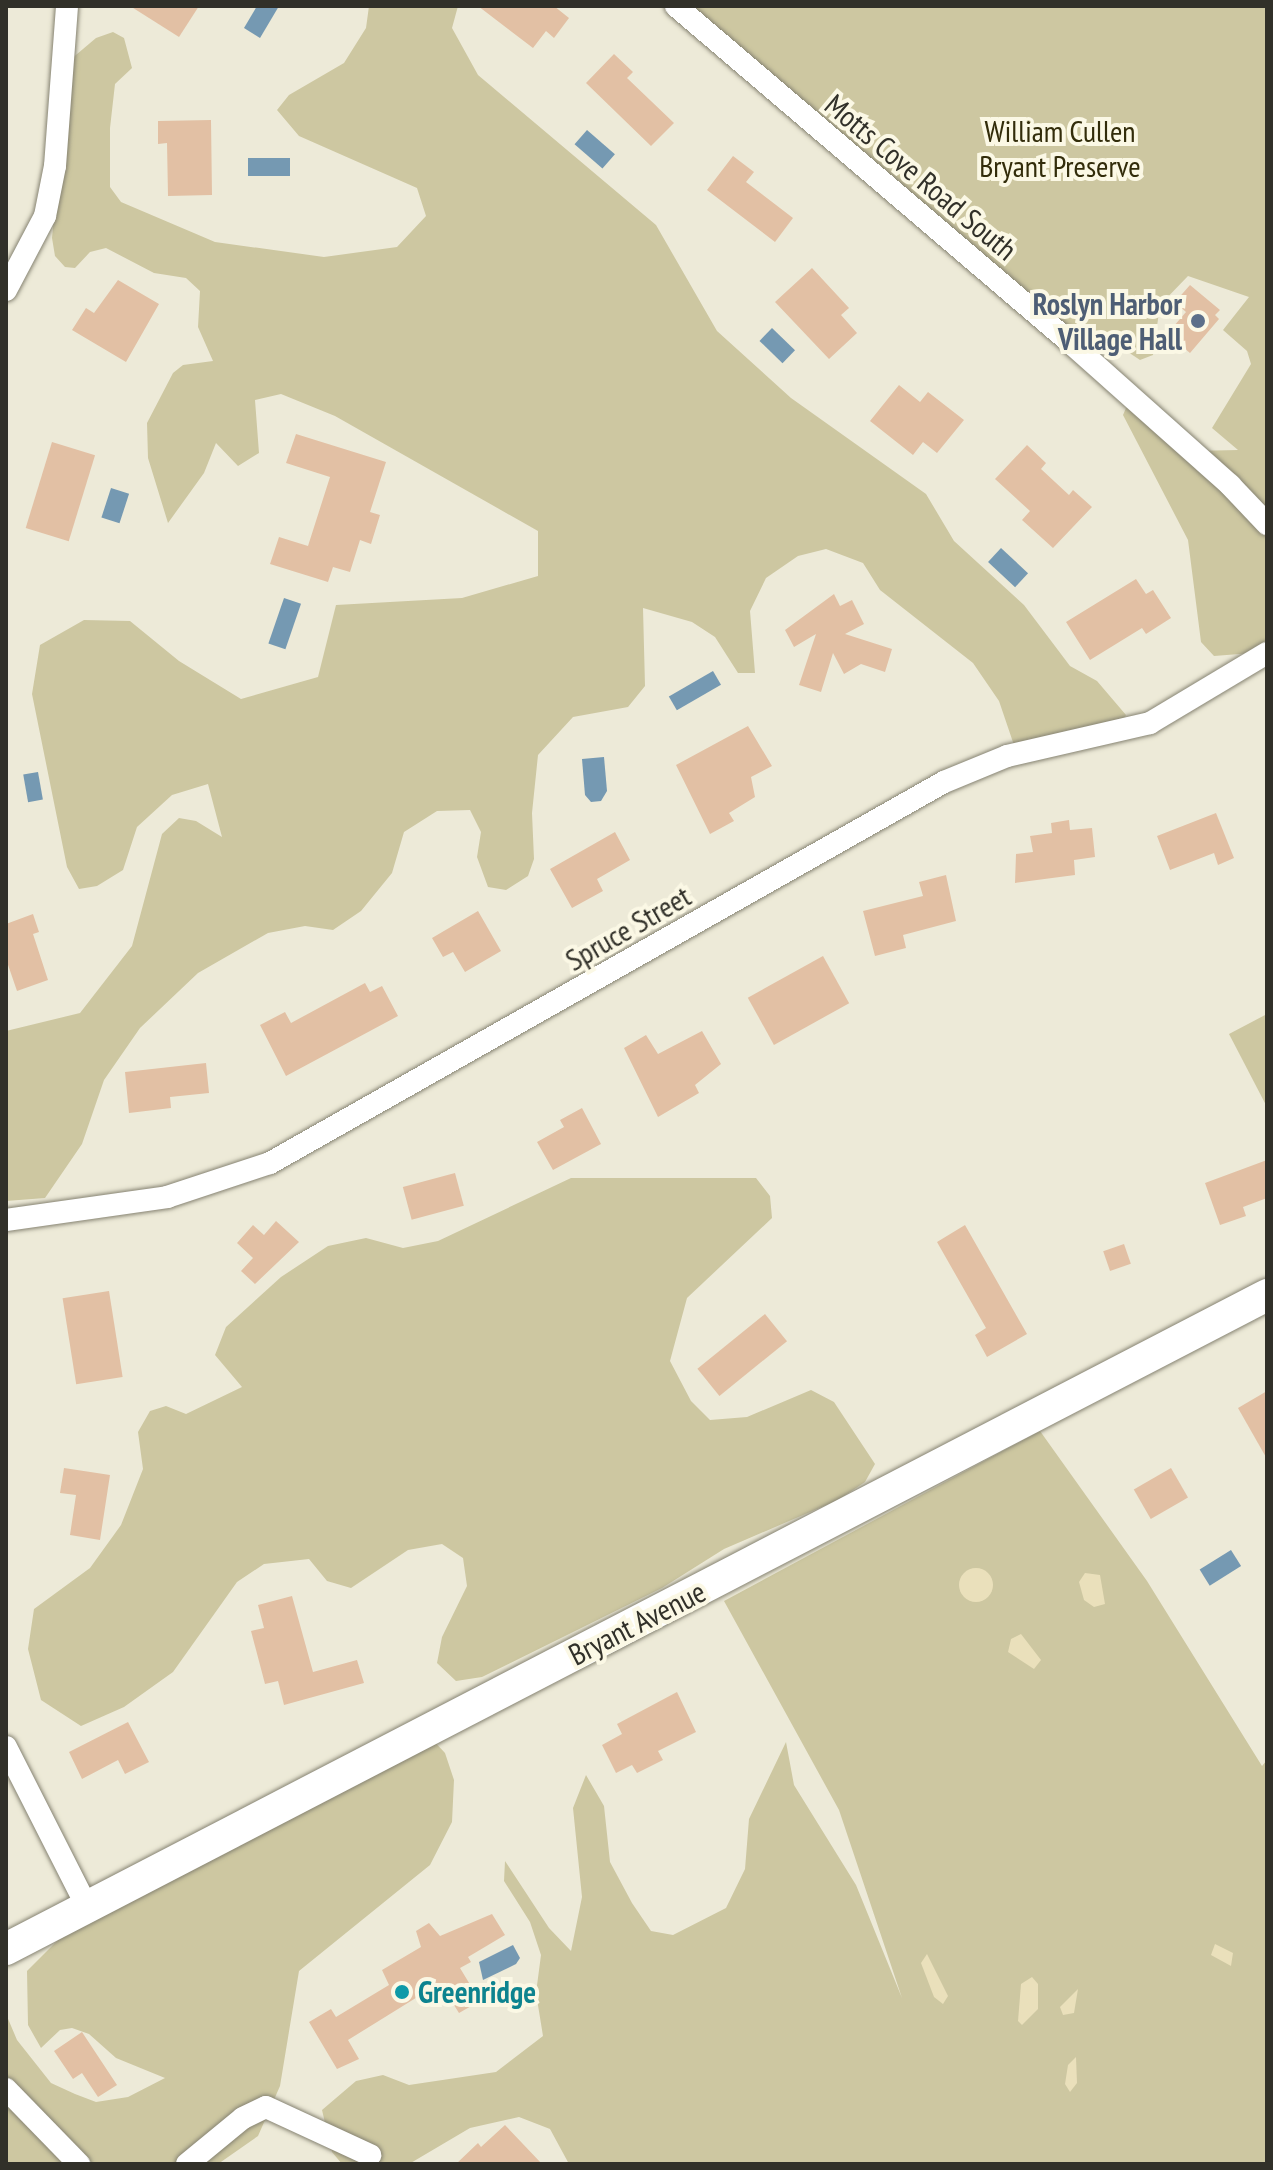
<!DOCTYPE html>
<style>
body{margin:0}
#map{position:relative;width:1273px;height:2170px;overflow:hidden;background:#edead8;font-family:"PT Sans Narrow",sans-serif}
div>[style]{position:absolute}
[style*='--x']{left:calc(var(--x)*1px);top:calc(var(--y)*1px);width:calc(var(--w)*1px);rotate:calc(var(--a)*1deg)}
.green>*{inset:0;background:#cdc7a1}
.sand>*{inset:0;background:#eae0bb}
.round{border-radius:50%}
.water>*{inset:0;background:#7599b2;transform-origin:0 0}
.building>*{inset:0;background:#e2c0a4;transform-origin:0 0}
.roads{filter:drop-shadow(0 0 2px #868372) drop-shadow(0 0 2px #868372)}
.minor>*{height:22px;margin:-11px;padding:0 11px;transform-origin:11px;border-radius:11px;background:#fff}
.secondary>*{height:32px;margin:-16px;padding:0 16px;transform-origin:16px;border-radius:16px;background:#fff}
.dots>*{width:22px;height:22px;translate:-50% -50%;box-sizing:border-box;border:4px solid #fbf8e5;border-radius:50%}
span{translate:-50% -50%;white-space:nowrap;text-align:center;line-height:1.15;-webkit-text-stroke:8px #fbf8e5;paint-order:stroke}
.park-label{font-size:30px;color:#322c0a}
.street-label{font-size:30px;color:#313029}
.service-label{font-size:30px;color:#4e5e75;font-weight:700}
.right{translate:-100% -50%;text-align:right}
.culture-label{font-size:30px;color:#0d838f;font-weight:700}
.left{translate:0 -50%;text-align:left}
.frame{position:absolute;inset:0;border:8px solid #313029;pointer-events:none}
</style>
<div id="map">
<div class="green">
<div style="clip-path:polygon(369px 6px,458px 6px,452px 28px,478px 75px,656px 225px,717px 331px,791px 398px,926px 494px,954px 541px,1024px 605px,1070px 666px,1097px 681px,1126px 715px,1117px 734px,1017px 754px,999px 701px,973px 663px,880px 590px,863px 563px,826px 549px,798px 556px,766px 578px,750px 611px,755px 673px,738px 673px,715px 637px,692px 622px,643px 608px,645px 686px,628px 707px,573px 717px,538px 755px,532px 813px,534px 859px,528px 876px,506px 890px,488px 887px,477px 857px,481px 832px,470px 810px,437px 811px,404px 832px,392px 873px,361px 911px,333px 930px,305px 926px,268px 933px,198px 973px,140px 1028px,104px 1080px,82px 1144px,45px 1198px,6px 1201px,6px 1031px,80px 1013px,132px 946px,162px 834px,179px 818px,196px 821px,222px 837px,208px 784px,172px 795px,137px 827px,123px 870px,97px 886px,79px 889px,67px 867px,32px 694px,40px 645px,84px 620px,130px 621px,179px 661px,241px 699px,318px 677px,336px 605px,462px 598px,538px 576px,538px 531px,335px 416px,281px 394px,255px 400px,259px 453px,238px 466px,216px 443px,204px 473px,168px 523px,148px 458px,147px 423px,173px 373px,183px 365px,213px 361px,198px 327px,200px 291px,186px 278px,154px 273px,106px 248px,90px 252px,75px 268px,65px 267px,55px 256px,52px 238px,70px 60px,96px 38px,113px 32px,124px 38px,132px 68px,115px 84px,110px 128px,110px 187px,121px 202px,215px 242px,324px 257px,397px 247px,426px 216px,417px 188px,299px 136px,277px 110px,289px 95px,344px 63px,366px 28px)"></div>
<div style="clip-path:polygon(676px 6px,1267px 6px,1267px 642px,1252px 653px,1214px 656px,1201px 642px,1188px 540px,1123px 415px,1126px 408px,1135px 407px,1192px 451px,1238px 450px,1212px 428px,1251px 364px,1247px 351px,1223px 330px,1249px 297px,1188px 276px,1160px 305px,1153px 355px,1140px 360px,1110px 340px,1100px 352px,1088px 353px)"></div>
<div style="clip-path:polygon(1267px 1014px,1267px 1107px,1229px 1034px)"></div>
<div style="clip-path:polygon(571px 1178px,756px 1178px,770px 1196px,772px 1218px,687px 1298px,670px 1361px,691px 1401px,710px 1420px,747px 1417px,811px 1390px,834px 1402px,875px 1464px,865px 1482px,838px 1500px,724px 1549px,662px 1588px,482px 1677px,456px 1681px,437px 1663px,442px 1637px,467px 1586px,463px 1558px,442px 1544px,408px 1550px,351px 1588px,327px 1581px,309px 1559px,264px 1564px,237px 1582px,173px 1672px,124px 1707px,81px 1726px,41px 1700px,28px 1649px,34px 1609px,90px 1568px,121px 1525px,143px 1469px,138px 1432px,150px 1411px,166px 1406px,186px 1414px,242px 1387px,215px 1355px,226px 1327px,281px 1277px,328px 1246px,366px 1238px,403px 1248px,438px 1241px)"></div>
<div style="clip-path:polygon(1040px 1431px,1147px 1581px,1262px 1766px,1267px 1760px,1267px 2164px,569px 2164px,550px 2129px,519px 2117px,470px 2128px,409px 2164px,342px 2164px,332px 2152px,322px 2110px,356px 2081px,383px 2075px,409px 2085px,496px 2072px,543px 2036px,536px 1993px,541px 1955px,530px 1922px,504px 1881px,505px 1861px,549px 1928px,571px 1951px,582px 1897px,573px 1808px,586px 1775px,604px 1806px,610px 1862px,632px 1903px,651px 1931px,673px 1935px,726px 1908px,745px 1869px,749px 1819px,786px 1742px,794px 1785px,856px 1885px,902px 1998px,839px 1810px,724px 1601px)"></div>
<div style="clip-path:polygon(431px 1738px,445px 1753px,454px 1780px,452px 1822px,430px 1865px,299px 1971px,280px 2086px,258px 2136px,218px 2164px,6px 2164px,6px 2014px,17px 2040px,51px 2083px,75px 2094px,96px 2102px,128px 2097px,165px 2078px,116px 2058px,89px 2034px,72px 2028px,60px 2030px,41px 2048px,28px 2025px,27px 1971px,64px 1934px)"></div>
</div>
<div class="sand">
<div class="round" style="left:959px;top:1568px;width:34px;height:34px"></div>
<div style="clip-path:polygon(1085px 1573px,1100px 1575px,1105px 1604px,1094px 1607px,1084px 1600px,1079px 1582px)"></div>
<div style="clip-path:polygon(1021px 1634px,1041px 1660px,1034px 1669px,1008px 1652px,1011px 1639px)"></div>
<div style="clip-path:polygon(1215px 1944px,1233px 1953px,1231px 1966px,1211px 1955px)"></div>
<div style="clip-path:polygon(927px 1954px,948px 1996px,943px 2004px,934px 1997px,921px 1963px)"></div>
<div style="clip-path:polygon(1032px 1977px,1038px 1984px,1038px 2009px,1022px 2025px,1018px 2021px,1021px 1984px)"></div>
<div style="clip-path:polygon(1078px 1989px,1074px 2013px,1063px 2015px,1060px 2007px)"></div>
<div style="clip-path:polygon(1076px 2057px,1077px 2083px,1070px 2092px,1065px 2084px,1068px 2065px)"></div>
</div>
<div class="water">
<div style="clip-path:polygon(257px 6px,279px 6px,260px 38px,244px 28px)"></div>
<div style="left:587px;top:130px;width:37px;height:19px;rotate:41deg"></div>
<div style="left:248px;top:158px;width:42px;height:18px"></div>
<div style="left:772px;top:328px;width:32px;height:18px;rotate:44deg"></div>
<div style="left:111px;top:488px;width:19px;height:31px;rotate:18deg"></div>
<div style="left:1001px;top:548px;width:37px;height:19px;rotate:43deg"></div>
<div style="left:284px;top:598px;width:18px;height:48px;rotate:19deg"></div>
<div style="left:713px;top:671px;width:16px;height:51px;rotate:60deg"></div>
<div style="clip-path:polygon(604px 757px,607px 791px,601px 801px,591px 802px,585px 795px,582px 759px)"></div>
<div style="left:38px;top:772px;width:28px;height:15px;rotate:80deg"></div>
<div style="left:1231px;top:1550px;width:19px;height:37px;rotate:58deg"></div>
<div style="clip-path:polygon(513px 1945px,520px 1958px,516px 1964px,483px 1980px,479px 1962px)"></div>
</div>
<div class="building">
<div style="clip-path:polygon(130px 6px,199px 6px,179px 37px)"></div>
<div style="clip-path:polygon(478px 6px,554px 6px,569px 18px,554px 38px,546px 31px,533px 48px)"></div>
<div style="clip-path:polygon(614px 54px,633px 72px,627px 78px,674px 123px,651px 146px,586px 83px)"></div>
<div style="clip-path:polygon(211px 120px,212px 195px,168px 196px,167px 143px,158px 144px,158px 121px)"></div>
<div style="clip-path:polygon(733px 156px,754px 172px,746px 182px,793px 218px,775px 242px,707px 190px)"></div>
<div style="clip-path:polygon(812px 268px,849px 308px,841px 315px,857px 333px,829px 359px,775px 302px)"></div>
<div style="clip-path:polygon(118px 280px,159px 304px,126px 362px,72px 330px,86px 308px,94px 313px)"></div>
<div style="clip-path:polygon(1190px 285px,1220px 310px,1215px 315px,1219px 319px,1190px 353px,1167px 334px,1186px 312px,1175px 302px)"></div>
<div style="clip-path:polygon(899px 385px,920px 402px,928px 392px,964px 420px,937px 453px,923px 442px,913px 455px,870px 421px)"></div>
<div style="clip-path:polygon(296px 434px,386px 462px,370px 512px,380px 515px,371px 544px,360px 540px,350px 572px,333px 567px,328px 582px,270px 564px,279px 537px,308px 546px,330px 477px,286px 463px)"></div>
<div style="left:52px;top:442px;width:45px;height:90px;rotate:17deg"></div>
<div style="clip-path:polygon(1027px 445px,1046px 463px,1041px 469px,1069px 495px,1073px 490px,1092px 507px,1053px 548px,1022px 520px,1030px 511px,995px 479px)"></div>
<div style="clip-path:polygon(1136px 579px,1146px 594px,1153px 590px,1171px 618px,1146px 634px,1142px 628px,1090px 660px,1066px 622px)"></div>
<div style="clip-path:polygon(834px 594px,840px 606px,852px 600px,864px 624px,845px 634px,892px 649px,885px 672px,861px 664px,844px 674px,833px 653px,821px 692px,799px 685px,816px 634px,794px 647px,785px 630px)"></div>
<div style="clip-path:polygon(748px 726px,772px 766px,751px 777px,755px 797px,729px 813px,734px 821px,710px 834px,676px 765px)"></div>
<div style="clip-path:polygon(1216px 813px,1234px 858px,1218px 865px,1214px 853px,1170px 870px,1157px 836px)"></div>
<div style="clip-path:polygon(1069px 820px,1070px 830px,1092px 828px,1095px 857px,1074px 860px,1075px 875px,1015px 883px,1016px 854px,1033px 852px,1030px 836px,1052px 833px,1051px 823px)"></div>
<div style="clip-path:polygon(615px 832px,630px 860px,597px 879px,603px 891px,572px 908px,550px 869px)"></div>
<div style="clip-path:polygon(946px 875px,956px 921px,903px 935px,906px 948px,875px 956px,863px 911px,923px 896px,919px 882px)"></div>
<div style="clip-path:polygon(478px 911px,501px 951px,465px 972px,453px 952px,443px 957px,432px 938px)"></div>
<div style="clip-path:polygon(33px 914px,39px 932px,33px 934px,48px 980px,17px 991px,6px 959px,6px 924px)"></div>
<div style="left:823px;top:956px;width:54px;height:86px;rotate:61deg"></div>
<div style="clip-path:polygon(365px 983px,370px 992px,382px 986px,398px 1016px,286px 1076px,260px 1025px,285px 1012px,291px 1023px)"></div>
<div style="clip-path:polygon(702px 1031px,721px 1064px,695px 1085px,699px 1093px,658px 1117px,624px 1048px,646px 1035px,658px 1054px)"></div>
<div style="clip-path:polygon(206px 1063px,209px 1093px,170px 1097px,171px 1108px,129px 1113px,125px 1072px)"></div>
<div style="clip-path:polygon(582px 1108px,601px 1144px,553px 1170px,537px 1142px,564px 1127px,560px 1120px)"></div>
<div style="clip-path:polygon(1267px 1160px,1267px 1198px,1243px 1207px,1246px 1216px,1220px 1225px,1205px 1183px)"></div>
<div style="left:455px;top:1173px;width:34px;height:54px;rotate:75deg"></div>
<div style="clip-path:polygon(276px 1221px,299px 1242px,255px 1284px,241px 1271px,253px 1258px,237px 1243px,253px 1225px,264px 1235px)"></div>
<div style="clip-path:polygon(965px 1225px,1027px 1334px,987px 1357px,975px 1335px,986px 1328px,937px 1242px)"></div>
<div style="left:1124px;top:1244px;width:21px;height:22px;rotate:71deg"></div>
<div style="left:109px;top:1291px;width:87px;height:47px;rotate:81deg"></div>
<div style="left:765px;top:1314px;width:35px;height:87px;rotate:51deg"></div>
<div style="clip-path:polygon(1267px 1391px,1267px 1459px,1238px 1408px)"></div>
<div style="clip-path:polygon(64px 1468px,110px 1475px,100px 1540px,70px 1535px,76px 1495px,60px 1493px)"></div>
<div style="left:1171px;top:1468px;width:34px;height:43px;rotate:60deg"></div>
<div style="clip-path:polygon(292px 1596px,313px 1672px,357px 1660px,364px 1683px,284px 1705px,278px 1681px,265px 1684px,251px 1631px,264px 1628px,258px 1605px)"></div>
<div style="clip-path:polygon(677px 1692px,696px 1732px,658px 1751px,663px 1760px,637px 1773px,632px 1765px,616px 1773px,602px 1745px,622px 1734px,617px 1724px)"></div>
<div style="clip-path:polygon(128px 1722px,149px 1762px,125px 1774px,118px 1760px,82px 1779px,69px 1752px)"></div>
<div style="clip-path:polygon(492px 1914px,505px 1935px,468px 1957px,471px 1962px,460px 1968px,480px 2001px,459px 2013px,440px 1983px,348px 2040px,359px 2059px,337px 2069px,309px 2022px,331px 2009px,336px 2017px,389px 1985px,382px 1970px,421px 1947px,416px 1931px,429px 1923px,440px 1936px)"></div>
<div style="clip-path:polygon(82px 2032px,117px 2085px,98px 2097px,82px 2073px,73px 2079px,54px 2051px)"></div>
<div style="clip-path:polygon(505px 2125px,542px 2164px,456px 2164px,478px 2143px,481px 2147px)"></div>
</div>
<div class="roads">
<div class="minor">
<div style="--x:676;--y:6;--w:521;--a:40.48"></div>
<div style="--x:1072;--y:344;--w:212;--a:41.7"></div>
<div style="--x:1230;--y:485;--w:54;--a:46.5"></div>
<div style="--x:6;--y:290;--w:84;--a:-62.2"></div>
<div style="--x:45;--y:216;--w:51;--a:-78.7"></div>
<div style="--x:55;--y:166;--w:160;--a:-85.7"></div>
<div style="--x:6;--y:1220;--w:163;--a:-8.1"></div>
<div style="--x:167;--y:1197;--w:108;--a:-18.3"></div>
<div style="--x:270;--y:1163;--w:774;--a:-29.48"></div>
<div style="--x:944;--y:782;--w:68;--a:-22.4"></div>
<div style="--x:1007;--y:756;--w:147;--a:-13"></div>
<div style="--x:1150;--y:723;--w:136;--a:-30.9"></div>
<div style="--x:6;--y:1747;--w:179;--a:63.1"></div>
<div style="--x:6;--y:2089;--w:105;--a:45.8"></div>
<div style="--x:187;--y:2164;--w:72;--a:-39.4"></div>
<div style="--x:243;--y:2118;--w:25;--a:-26"></div>
<div style="--x:266;--y:2107;--w:115;--a:24.8"></div>
</div>
<div class="secondary">
<div style="--x:6;--y:1949;--w:1421;--a:-27.41"></div>
</div>
</div>
<div class="dots">
<div style="left:1198px;top:321px;background:#5c6f8a"></div>
<div style="left:402px;top:1992px;background:#0f9aa8"></div>
</div>
<div class="park-label">
<span style="left:1060px;top:148px">William Cullen<br>Bryant Preserve</span>
</div>
<div class="street-label">
<span style="left:921px;top:177px;rotate:40deg">Motts Cove Road South</span>
<span style="left:628px;top:928px;rotate:-30deg">Spruce Street</span>
<span style="left:637px;top:1623px;rotate:-27deg">Bryant Avenue</span>
</div>
<div class="service-label">
<span class="right" style="left:1182px;top:321px">Roslyn Harbor<br>Village Hall</span>
</div>
<div class="culture-label">
<span class="left" style="left:418px;top:1992px">Greenridge</span>
</div>
<div class="frame"></div>
</div>
